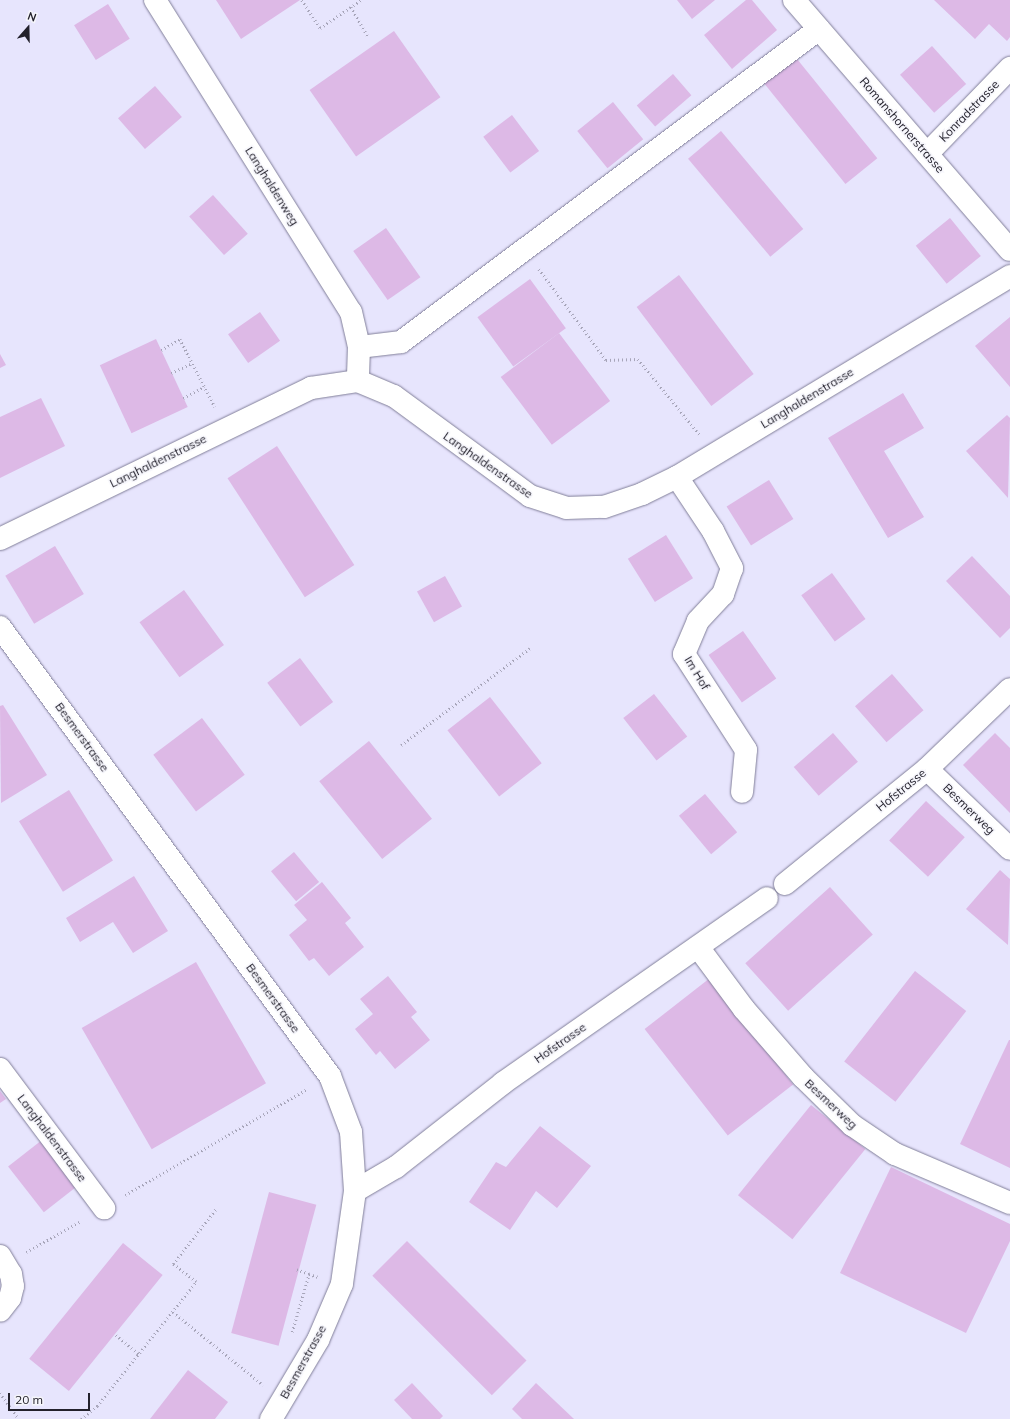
<!DOCTYPE html>
<style>
body{margin:0}
#map{position:relative;width:1010px;height:1419px;overflow:hidden;background:#e7e5fd;font-family:Mulish,sans-serif}
div>[style]{position:absolute}
[style*='--x']{left:calc(var(--x)*1px);top:calc(var(--y)*1px);width:calc(var(--w)*1px);rotate:calc(var(--a)*1deg)}
.building>*{inset:0;background:#ddb9e6;transform-origin:0 0}
.path>*{height:2.5px;margin-top:-1.25px;transform-origin:0;background:repeating-linear-gradient(90deg,#a7a5b9 0 1px,transparent 0 4px)}
.roads{filter:drop-shadow(0 0 1px #817f99) drop-shadow(0 0 1px #817f99)}
.minor>*{height:22px;margin:-11px;padding:0 11px;transform-origin:11px;border-radius:11px;background:#fff}
span{translate:-50% -50%;white-space:nowrap;text-align:center;line-height:1.15;-webkit-text-stroke:3px #f5f5fb;paint-order:stroke}
.street-label{font-size:12px;color:#23212c}
.north{position:absolute;left:8px;top:8px;width:40px;height:40px;-webkit-text-stroke:3px #f5f5fb;paint-order:stroke;rotate:20deg;font-size:11px;font-weight:700;line-height:16px;text-align:center;color:#23212c}
.north::after{content:'';display:block;margin:auto;width:14px;height:18px;background:#23212c;clip-path:polygon(50% 0,100% 100%,50% 72%,0 100%)}
.scale{position:absolute;left:8px;top:1393px;width:82px;height:18px;box-sizing:border-box;border:2px solid #23212c;border-top:0;padding-left:5px;font-size:12px;line-height:14px;white-space:nowrap;color:#23212c;-webkit-text-stroke:3px #f5f5fb;paint-order:stroke}
</style>
<div id="map">
<div class="building">
<div style="clip-path:polygon(216px 0,300px 0,241px 39px)"></div>
<div style="clip-path:polygon(677px 0,715px 0,692px 19px)"></div>
<div style="clip-path:polygon(746px 0,752px 0,777px 30px,732px 69px,704px 35px)"></div>
<div style="clip-path:polygon(934px 0,1010px 0,1010px 37px,1007px 41px,989px 24px,975px 39px)"></div>
<div style="left:108px;top:4px;width:41px;height:40px;rotate:58deg"></div>
<div style="left:394px;top:31px;width:81px;height:103px;rotate:55deg"></div>
<div style="left:932px;top:46px;width:51px;height:43px;rotate:48deg"></div>
<div style="left:793px;top:54px;width:134px;height:41px;rotate:51deg"></div>
<div style="left:673px;top:74px;width:28px;height:48px;rotate:49deg"></div>
<div style="left:155px;top:86px;width:41px;height:49px;rotate:49deg"></div>
<div style="left:613px;top:102px;width:48px;height:46px;rotate:51deg"></div>
<div style="left:512px;top:115px;width:45px;height:36px;rotate:53deg"></div>
<div style="left:721px;top:131px;width:128px;height:43px;rotate:50deg"></div>
<div style="left:213px;top:195px;width:52px;height:32px;rotate:48deg"></div>
<div style="left:950px;top:218px;width:49px;height:44px;rotate:51deg"></div>
<div style="left:386px;top:228px;width:60px;height:40px;rotate:55deg"></div>
<div style="left:679px;top:275px;width:124px;height:53px;rotate:53deg"></div>
<div style="left:530px;top:279px;width:61px;height:65px;rotate:54deg"></div>
<div style="left:260px;top:312px;width:35px;height:39px;rotate:55deg"></div>
<div style="clip-path:polygon(1010px 317px,1010px 387px,975px 346px)"></div>
<div style="left:559px;top:333px;width:85px;height:73px;rotate:53deg"></div>
<div style="left:156px;top:339px;width:75px;height:62px;rotate:65deg"></div>
<div style="clip-path:polygon(0 354px,6px 365px,0 368px)"></div>
<div style="clip-path:polygon(903px 393px,924px 428px,884px 451px,924px 517px,888px 538px,828px 438px)"></div>
<div style="clip-path:polygon(41px 398px,65px 446px,0 478px,0 417px)"></div>
<div style="clip-path:polygon(1007px 415px,1010px 418px,1008px 498px,966px 451px)"></div>
<div style="left:277px;top:446px;width:142px;height:59px;rotate:57deg"></div>
<div style="left:769px;top:480px;width:46px;height:50px;rotate:58deg"></div>
<div style="left:666px;top:535px;width:51px;height:45px;rotate:58deg"></div>
<div style="left:55px;top:546px;width:56px;height:58px;rotate:59deg"></div>
<div style="clip-path:polygon(972px 556px,1010px 596px,1010px 628px,1000px 638px,946px 581px)"></div>
<div style="left:832px;top:573px;width:57px;height:38px;rotate:54deg"></div>
<div style="left:445px;top:576px;width:35px;height:32px;rotate:61deg"></div>
<div style="left:184px;top:590px;width:68px;height:55px;rotate:54deg"></div>
<div style="left:743px;top:631px;width:58px;height:42px;rotate:55deg"></div>
<div style="left:300px;top:658px;width:55px;height:41px;rotate:53deg"></div>
<div style="left:892px;top:674px;width:48px;height:49px;rotate:49deg"></div>
<div style="left:654px;top:694px;width:54px;height:39px;rotate:52deg"></div>
<div style="left:490px;top:697px;width:84px;height:54px;rotate:52deg"></div>
<div style="clip-path:polygon(3px 705px,47px 775px,1px 803px,0 706px)"></div>
<div style="left:202px;top:718px;width:71px;height:61px;rotate:53deg"></div>
<div style="left:833px;top:733px;width:38px;height:52px;rotate:49deg"></div>
<div style="clip-path:polygon(995px 733px,1010px 748px,1010px 813px,963px 765px)"></div>
<div style="left:369px;top:741px;width:100px;height:64px;rotate:51deg"></div>
<div style="left:69px;top:790px;width:83px;height:59px;rotate:58deg"></div>
<div style="left:705px;top:794px;width:50px;height:34px;rotate:50deg"></div>
<div style="left:926px;top:801px;width:53px;height:54px;rotate:43deg"></div>
<div style="left:294px;top:852px;width:39px;height:30px;rotate:50deg"></div>
<div style="clip-path:polygon(1000px 870px,1010px 879px,1008px 945px,966px 909px)"></div>
<div style="clip-path:polygon(134px 876px,168px 931px,133px 953px,113px 922px,80px 942px,66px 918px)"></div>
<div style="clip-path:polygon(322px 882px,351px 918px,345px 923px,364px 947px,329px 976px,314px 958px,309px 961px,289px 935px,307px 920px,294px 905px)"></div>
<div style="left:830px;top:887px;width:64px;height:114px;rotate:48deg"></div>
<div style="left:196px;top:962px;width:140px;height:132px;rotate:60deg"></div>
<div style="left:915px;top:971px;width:65px;height:115px;rotate:38deg"></div>
<div style="clip-path:polygon(388px 976px,417px 1012px,411px 1017px,430px 1040px,395px 1069px,380px 1051px,376px 1055px,355px 1029px,373px 1014px,360px 999px)"></div>
<div style="left:710px;top:978px;width:135px;height:83px;rotate:52deg"></div>
<div style="clip-path:polygon(1009px 1040px,1010px 1040px,1010px 1168px,960px 1144px)"></div>
<div style="clip-path:polygon(0 1091px,6px 1099px,0 1103px)"></div>
<div style="left:811px;top:1105px;width:70px;height:116px;rotate:39deg"></div>
<div style="clip-path:polygon(540px 1126px,591px 1166px,557px 1208px,536px 1191px,510px 1230px,469px 1202px,496px 1162px,506px 1167px)"></div>
<div style="left:42px;top:1140px;width:58px;height:43px;rotate:52deg"></div>
<div style="clip-path:polygon(891px 1167px,1010px 1224px,1010px 1241px,966px 1333px,840px 1273px)"></div>
<div style="left:269px;top:1192px;width:49px;height:146px;rotate:15deg"></div>
<div style="left:407px;top:1241px;width:169px;height:49px;rotate:45deg"></div>
<div style="left:123px;top:1243px;width:51px;height:149px;rotate:39deg"></div>
<div style="clip-path:polygon(188px 1370px,228px 1402px,215px 1419px,150px 1419px)"></div>
<div style="clip-path:polygon(412px 1383px,443px 1416px,440px 1419px,412px 1419px,394px 1400px)"></div>
<div style="clip-path:polygon(536px 1383px,574px 1419px,522px 1419px,512px 1409px)"></div>
</div>
<div class="path">
<div style="--x:302;--y:0;--w:33;--a:57"></div>
<div style="--x:320;--y:28;--w:50;--a:-34.3"></div>
<div style="--x:351;--y:7;--w:34;--a:60"></div>
<div style="--x:539;--y:269;--w:113;--a:53.6"></div>
<div style="--x:606;--y:360;--w:32;--a:-2"></div>
<div style="--x:638;--y:359;--w:98;--a:50.8"></div>
<div style="--x:161;--y:350;--w:22;--a:-30"></div>
<div style="--x:180;--y:339;--w:76;--a:62.8"></div>
<div style="--x:171;--y:373;--w:23;--a:-25"></div>
<div style="--x:183;--y:398;--w:24;--a:-28"></div>
<div style="--x:401;--y:745;--w:161;--a:-36.9"></div>
<div style="--x:125;--y:1195;--w:211;--a:-30.2"></div>
<div style="--x:26;--y:1252;--w:63;--a:-29.4"></div>
<div style="--x:309;--y:1274;--w:9;--a:18"></div>
<div style="--x:173;--y:1312;--w:116;--a:39"></div>
<div style="--x:292;--y:1332;--w:60;--a:-73.7"></div>
<div style="--x:309;--y:1274;--w:13;--a:-162"></div>
<div style="--x:116;--y:1335;--w:30;--a:40"></div>
<div style="--x:0;--y:1393;--w:32;--a:54"></div>
<div style="--x:81;--y:1419;--w:21;--a:-39"></div>
<div style="--x:97;--y:1406;--w:159;--a:-51.4"></div>
<div style="--x:196;--y:1282;--w:29;--a:-142"></div>
<div style="--x:173;--y:1264;--w:70;--a:-52"></div>
</div>
<div class="roads">
<div class="minor">
<div style="--x:155;--y:0;--w:368;--a:57.9"></div>
<div style="--x:351;--y:312;--w:36;--a:77"></div>
<div style="--x:359;--y:347;--w:34;--a:92"></div>
<div style="--x:794;--y:0;--w:330;--a:49.2"></div>
<div style="--x:927;--y:154;--w:120;--a:-46"></div>
<div style="--x:359;--y:347;--w:42;--a:-6.8"></div>
<div style="--x:401;--y:342;--w:522;--a:-36.83"></div>
<div style="--x:677;--y:477;--w:65;--a:56.3"></div>
<div style="--x:713;--y:531;--w:42;--a:62.8"></div>
<div style="--x:732;--y:568;--w:28;--a:109"></div>
<div style="--x:723;--y:594;--w:37;--a:133"></div>
<div style="--x:698;--y:621;--w:36;--a:113"></div>
<div style="--x:684;--y:654;--w:114;--a:57.1"></div>
<div style="--x:746;--y:750;--w:42;--a:95.4"></div>
<div style="--x:0;--y:539;--w:346;--a:-25.9"></div>
<div style="--x:311;--y:388;--w:48;--a:-8.5"></div>
<div style="--x:358;--y:381;--w:39;--a:23"></div>
<div style="--x:394;--y:396;--w:169;--a:36.3"></div>
<div style="--x:530;--y:496;--w:38;--a:18"></div>
<div style="--x:566;--y:508;--w:38;--a:-2"></div>
<div style="--x:604;--y:507;--w:40;--a:-18.9"></div>
<div style="--x:642;--y:494;--w:39;--a:-26"></div>
<div style="--x:677;--y:477;--w:389;--a:-31.1"></div>
<div style="--x:0;--y:627;--w:557;--a:53.69"></div>
<div style="--x:330;--y:1076;--w:60;--a:69.4"></div>
<div style="--x:351;--y:1132;--w:59;--a:86.1"></div>
<div style="--x:355;--y:1191;--w:94;--a:98"></div>
<div style="--x:342;--y:1284;--w:61;--a:113.2"></div>
<div style="--x:318;--y:1340;--w:92;--a:120.7"></div>
<div style="--x:927;--y:769;--w:115;--a:43.9"></div>
<div style="--x:785;--y:884;--w:183;--a:-39"></div>
<div style="--x:927;--y:769;--w:115;--a:-43.9"></div>
<div style="--x:698;--y:947;--w:77;--a:53.4"></div>
<div style="--x:744;--y:1009;--w:90;--a:49.1"></div>
<div style="--x:803;--y:1077;--w:69;--a:44.4"></div>
<div style="--x:852;--y:1125;--w:52;--a:34"></div>
<div style="--x:895;--y:1154;--w:125;--a:23.1"></div>
<div style="--x:0;--y:1069;--w:174;--a:53.2"></div>
<div style="--x:355;--y:1191;--w:48;--a:-30.3"></div>
<div style="--x:396;--y:1167;--w:136;--a:-38.1"></div>
<div style="--x:503;--y:1083;--w:322;--a:-35"></div>
<div style="--x:0;--y:1256;--w:21;--a:59"></div>
<div style="--x:11;--y:1274;--w:12;--a:81"></div>
<div style="--x:13;--y:1286;--w:12;--a:104"></div>
<div style="--x:10;--y:1298;--w:16;--a:128"></div>
</div>
</div>
<div class="street-label">
<span style="left:969px;top:111px;rotate:-46deg">Konradstrasse</span>
<span style="left:902px;top:125px;rotate:49deg">Romanshornerstrasse</span>
<span style="left:272px;top:186px;rotate:58deg">Langhaldenweg</span>
<span style="left:807px;top:398px;rotate:-31deg">Langhaldenstrasse</span>
<span style="left:158px;top:461px;rotate:-26deg">Langhaldenstrasse</span>
<span style="left:488px;top:465px;rotate:35deg">Langhaldenstrasse</span>
<span style="left:697px;top:673px;rotate:59deg">Im Hof</span>
<span style="left:82px;top:737px;rotate:54deg">Besmerstrasse</span>
<span style="left:901px;top:790px;rotate:-39deg">Hofstrasse</span>
<span style="left:969px;top:809px;rotate:44deg">Besmerweg</span>
<span style="left:273px;top:998px;rotate:54deg">Besmerstrasse</span>
<span style="left:560px;top:1043px;rotate:-35deg">Hofstrasse</span>
<span style="left:831px;top:1104px;rotate:43deg">Besmerweg</span>
<span style="left:52px;top:1138px;rotate:53deg">Langhaldenstrasse</span>
<span style="left:303px;top:1362px;rotate:-61deg">Besmerstrasse</span>
</div>
<div class="north">N</div>
<div class="scale">20 m</div>
</div>
